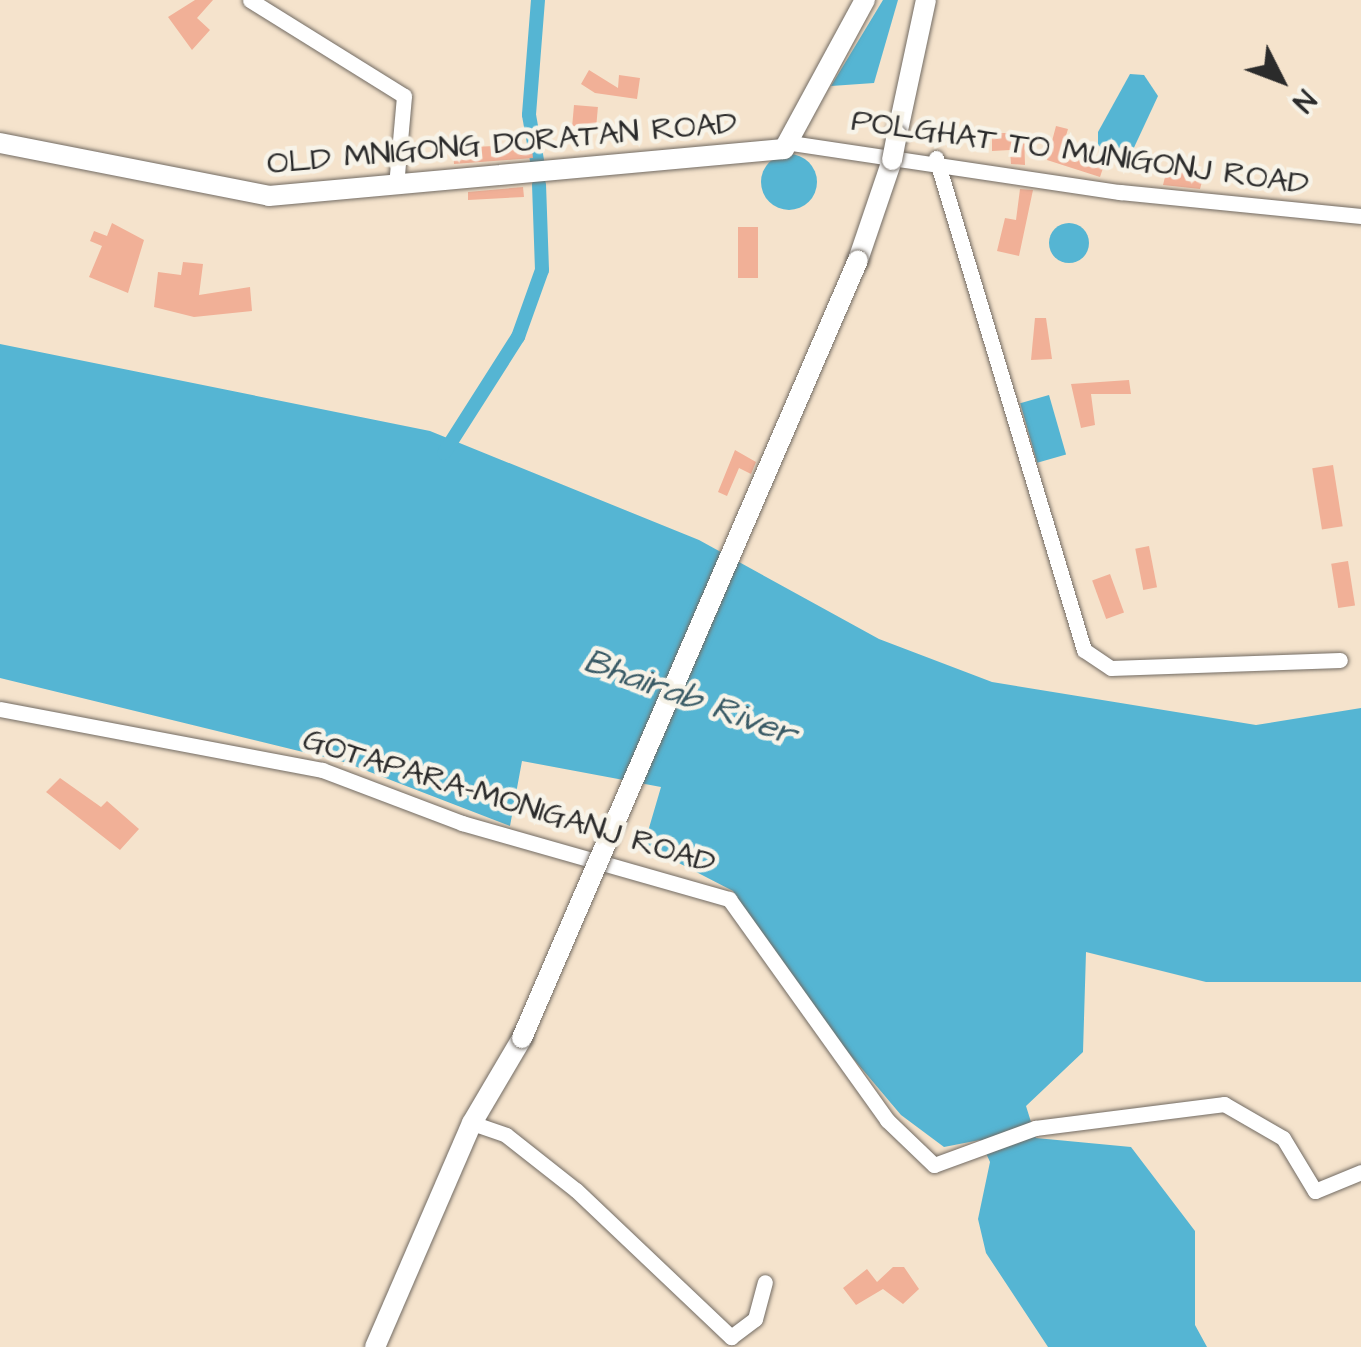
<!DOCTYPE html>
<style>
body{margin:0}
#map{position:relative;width:1361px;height:1347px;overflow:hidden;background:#f5e3cc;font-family:"Architects Daughter",sans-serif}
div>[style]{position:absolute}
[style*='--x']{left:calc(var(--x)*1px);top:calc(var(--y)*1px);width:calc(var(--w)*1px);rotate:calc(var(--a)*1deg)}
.water>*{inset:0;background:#55b5d3;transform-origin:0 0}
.round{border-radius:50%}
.canal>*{height:14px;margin:-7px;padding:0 7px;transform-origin:7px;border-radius:7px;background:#55b5d3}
.building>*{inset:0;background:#f1b097;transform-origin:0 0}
.roads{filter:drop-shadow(0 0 2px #726b63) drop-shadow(0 0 2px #726b63)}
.minor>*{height:15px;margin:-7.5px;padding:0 7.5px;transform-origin:7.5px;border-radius:7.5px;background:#fff}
.major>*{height:20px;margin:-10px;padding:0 10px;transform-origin:10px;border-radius:10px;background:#fff}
.bridges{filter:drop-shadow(0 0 2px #726b63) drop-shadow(0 0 2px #726b63)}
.major-bridge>*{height:20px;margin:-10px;padding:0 10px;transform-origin:10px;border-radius:10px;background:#fff}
span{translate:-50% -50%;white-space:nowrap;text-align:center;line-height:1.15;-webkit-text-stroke:9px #f7f3e8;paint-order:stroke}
.street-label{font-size:32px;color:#2b2b2b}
.water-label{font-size:35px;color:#3a5b66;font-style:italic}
.north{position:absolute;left:1231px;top:30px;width:100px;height:100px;-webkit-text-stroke:8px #f7f3e8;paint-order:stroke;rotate:132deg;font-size:28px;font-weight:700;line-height:40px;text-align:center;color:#2b2b2b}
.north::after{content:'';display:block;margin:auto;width:35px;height:45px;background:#2b2b2b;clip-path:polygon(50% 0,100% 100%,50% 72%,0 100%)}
</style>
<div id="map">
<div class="water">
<div style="clip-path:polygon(883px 0,898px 0,874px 83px,831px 86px)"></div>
<div style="clip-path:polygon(1130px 74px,1144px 75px,1158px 96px,1131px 154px,1115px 159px,1098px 145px,1098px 132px)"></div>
<div class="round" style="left:761px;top:154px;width:56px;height:56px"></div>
<div class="round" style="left:1049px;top:223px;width:40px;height:40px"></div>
<div style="clip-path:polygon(0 344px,430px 431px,699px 540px,879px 639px,992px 682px,1256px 725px,1361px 708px,1361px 982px,1206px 982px,1086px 952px,1083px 1052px,1026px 1106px,1036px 1138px,1131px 1147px,1195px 1231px,1195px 1325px,1207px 1347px,1048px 1347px,986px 1253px,978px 1219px,990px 1162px,980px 1140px,944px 1147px,901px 1115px,786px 979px,733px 891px,644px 845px,661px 787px,522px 761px,510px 826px,344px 762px,0 678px)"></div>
<div style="left:1049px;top:395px;width:62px;height:30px;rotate:74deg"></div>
</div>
<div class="canal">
<div style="--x:538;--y:0;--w:115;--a:94.5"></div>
<div style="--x:529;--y:115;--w:52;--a:80"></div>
<div style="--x:444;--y:453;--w:138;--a:-57.5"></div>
<div style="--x:518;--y:337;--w:71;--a:-70.3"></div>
<div style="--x:542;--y:270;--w:86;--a:-92"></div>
</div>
<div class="building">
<div style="clip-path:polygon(195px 0,213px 0,197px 18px,210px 30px,192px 50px,168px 17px)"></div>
<div style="clip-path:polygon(589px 70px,618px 88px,619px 75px,640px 78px,637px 99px,595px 93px,581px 84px)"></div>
<div style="left:574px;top:105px;width:24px;height:21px;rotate:5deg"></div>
<div style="clip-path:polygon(1056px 126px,1068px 129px,1062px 149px,1105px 162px,1100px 177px,1047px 160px)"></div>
<div style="clip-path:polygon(992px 133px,1024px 133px,1025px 165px,1011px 164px,1010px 150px,992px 151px)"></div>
<div style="clip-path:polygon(494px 146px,532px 149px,533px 158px,454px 164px,453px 148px)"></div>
<div style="clip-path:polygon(1168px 165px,1203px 178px,1200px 189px,1163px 185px)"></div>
<div style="clip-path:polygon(523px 187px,524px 197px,468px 200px,468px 192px)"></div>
<div style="clip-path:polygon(1020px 189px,1033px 190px,1019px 256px,997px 251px,1005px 218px,1016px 220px)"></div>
<div style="clip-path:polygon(112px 223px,144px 240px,128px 293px,89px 277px,102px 246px,90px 241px,94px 231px,107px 236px)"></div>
<div style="left:738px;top:227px;width:20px;height:51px"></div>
<div style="clip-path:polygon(183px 262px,203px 264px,199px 295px,250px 287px,252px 311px,194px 317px,154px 307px,158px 272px,181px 275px)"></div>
<div style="clip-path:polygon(1035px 318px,1046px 318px,1052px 359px,1031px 360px)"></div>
<div style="clip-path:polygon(1129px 380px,1131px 394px,1091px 394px,1095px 425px,1081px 428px,1071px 384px)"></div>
<div style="clip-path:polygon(735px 450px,756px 462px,751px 474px,739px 468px,727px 496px,718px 492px)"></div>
<div style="left:1333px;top:465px;width:62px;height:21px;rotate:81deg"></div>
<div style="left:1149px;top:546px;width:42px;height:14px;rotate:79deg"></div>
<div style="left:1348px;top:561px;width:45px;height:17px;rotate:81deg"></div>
<div style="left:1110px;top:574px;width:41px;height:19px;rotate:70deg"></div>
<div style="clip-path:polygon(60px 778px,101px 807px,107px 801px,139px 829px,120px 850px,46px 792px)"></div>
<div style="clip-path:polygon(893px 1267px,904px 1267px,919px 1289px,903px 1304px,883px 1289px,856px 1305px,843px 1288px,867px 1269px,877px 1282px)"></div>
</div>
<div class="roads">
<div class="minor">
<div style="--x:250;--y:0;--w:181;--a:31.9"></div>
<div style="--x:404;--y:96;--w:89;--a:95.1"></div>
<div style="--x:791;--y:143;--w:333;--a:8.5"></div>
<div style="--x:1120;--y:192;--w:242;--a:5.7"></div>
<div style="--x:936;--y:158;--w:514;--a:73.26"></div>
<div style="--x:1084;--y:650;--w:32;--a:34"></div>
<div style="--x:1111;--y:668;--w:229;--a:-2"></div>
<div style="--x:0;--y:709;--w:328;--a:10.7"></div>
<div style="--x:322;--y:770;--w:150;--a:20.7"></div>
<div style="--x:462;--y:823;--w:278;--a:15.9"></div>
<div style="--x:729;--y:899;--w:272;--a:54.4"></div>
<div style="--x:887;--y:1120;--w:65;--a:43.8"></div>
<div style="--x:934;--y:1165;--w:108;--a:-20.1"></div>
<div style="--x:1035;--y:1128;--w:191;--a:-7.2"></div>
<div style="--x:1224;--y:1104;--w:68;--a:30"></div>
<div style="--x:1283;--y:1138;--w:62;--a:58.9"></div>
<div style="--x:1315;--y:1191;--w:50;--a:-22.4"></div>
<div style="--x:472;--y:1123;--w:36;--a:19"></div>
<div style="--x:506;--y:1135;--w:89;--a:38.2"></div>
<div style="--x:576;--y:1190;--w:214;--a:43.5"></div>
<div style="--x:731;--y:1337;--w:30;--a:-37"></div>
<div style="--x:755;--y:1319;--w:38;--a:-75"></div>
</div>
<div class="major">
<div style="--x:897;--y:135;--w:138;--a:-77.9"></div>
<div style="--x:0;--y:143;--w:274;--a:11.1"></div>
<div style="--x:269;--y:196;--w:517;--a:-5.21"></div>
<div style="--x:784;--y:149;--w:170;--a:-61.5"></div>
<div style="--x:858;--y:260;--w:106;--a:-71.2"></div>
<div style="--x:375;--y:1347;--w:244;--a:-66.6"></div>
<div style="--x:472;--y:1123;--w:99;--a:-59.5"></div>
</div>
</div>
<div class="bridges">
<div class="major-bridge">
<div style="--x:892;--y:160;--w:25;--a:-79"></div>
<div style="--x:522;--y:1038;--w:847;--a:-66.64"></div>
</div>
</div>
<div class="street-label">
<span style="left:502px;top:144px;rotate:-5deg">OLD MNIGONG DORATAN ROAD</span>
<span style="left:1080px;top:153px;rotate:8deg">POLGHAT TO MUNIGONJ ROAD</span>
<span style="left:509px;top:802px;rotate:17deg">GOTAPARA-MONIGANJ ROAD</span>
</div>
<div class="water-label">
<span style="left:690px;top:698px;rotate:20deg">Bhairab River</span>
</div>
<div class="north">N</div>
</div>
